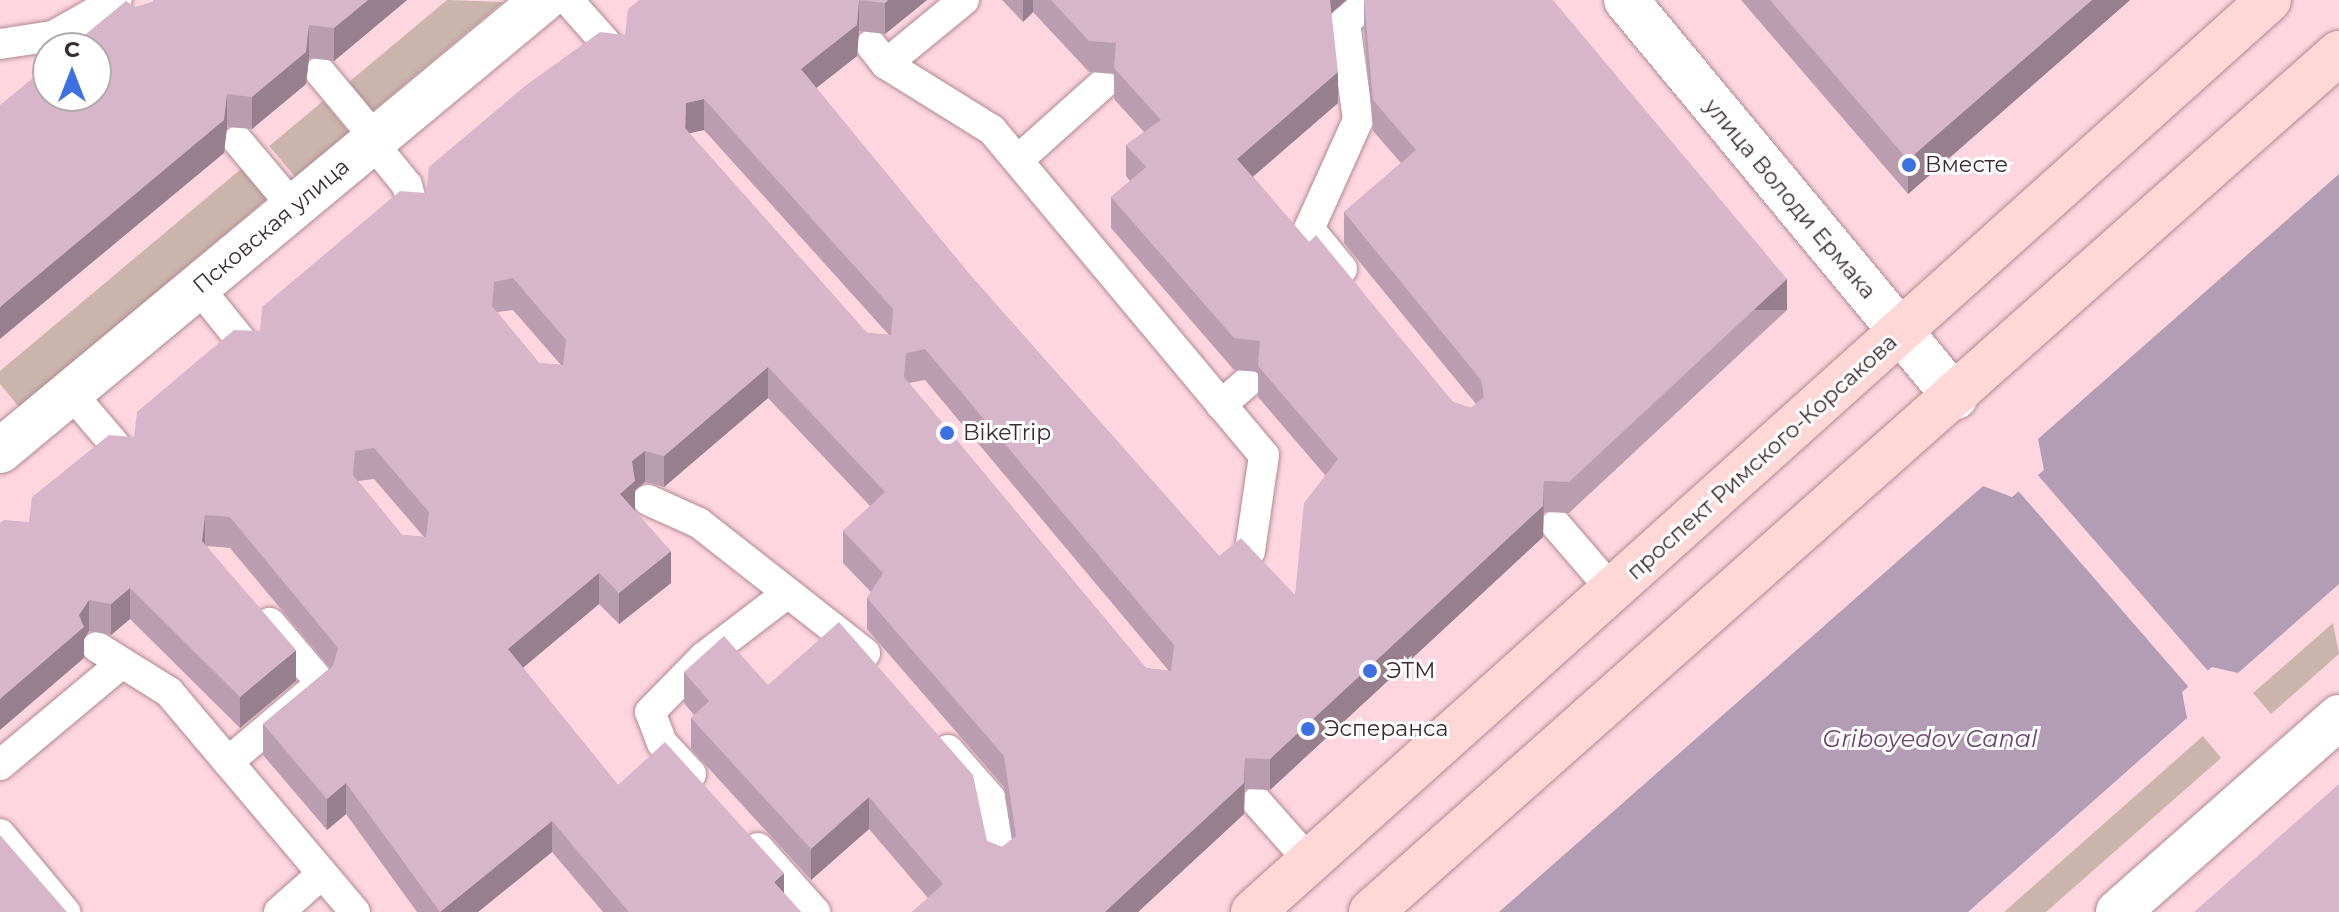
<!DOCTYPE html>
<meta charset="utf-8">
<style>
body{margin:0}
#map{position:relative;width:2339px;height:912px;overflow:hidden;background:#fed6df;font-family:Montserrat,sans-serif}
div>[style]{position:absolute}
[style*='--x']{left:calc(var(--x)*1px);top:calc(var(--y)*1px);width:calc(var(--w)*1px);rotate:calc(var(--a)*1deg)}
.green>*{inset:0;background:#cbb4ac;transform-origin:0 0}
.water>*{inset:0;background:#b29db5}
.pier>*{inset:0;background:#fed6df;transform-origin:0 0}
.roads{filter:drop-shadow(0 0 2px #af8a93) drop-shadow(0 0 2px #af8a93)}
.service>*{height:30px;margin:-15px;padding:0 15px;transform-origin:15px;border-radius:15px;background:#fff}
.minor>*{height:44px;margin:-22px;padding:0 22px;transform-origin:22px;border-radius:22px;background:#fff}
.primary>*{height:44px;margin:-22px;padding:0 22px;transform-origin:22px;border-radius:22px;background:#fed8d6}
.wall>*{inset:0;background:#ba9dae}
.shaded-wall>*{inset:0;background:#977f8d;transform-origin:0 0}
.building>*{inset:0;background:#d8b6ca}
.dots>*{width:22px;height:22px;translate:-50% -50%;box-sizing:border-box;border:4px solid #fff;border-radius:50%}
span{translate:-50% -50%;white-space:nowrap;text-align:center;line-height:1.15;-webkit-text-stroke:6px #fff;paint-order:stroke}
.poi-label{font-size:22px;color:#3a2b2f}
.left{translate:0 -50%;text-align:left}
.street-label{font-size:22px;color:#3a2b2f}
.water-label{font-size:24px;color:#69496e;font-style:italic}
.north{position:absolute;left:32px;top:32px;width:80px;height:80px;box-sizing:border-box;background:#fff;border:2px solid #b0aaac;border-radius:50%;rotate:0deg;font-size:22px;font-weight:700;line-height:32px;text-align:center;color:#3a2b2f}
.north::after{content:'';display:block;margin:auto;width:28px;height:36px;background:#3d71e1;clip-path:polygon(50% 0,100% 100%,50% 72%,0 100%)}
</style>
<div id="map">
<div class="green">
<div style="clip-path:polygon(447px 0,503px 2px,373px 111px,349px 82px)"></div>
<div style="left:323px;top:101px;width:40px;height:70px;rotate:50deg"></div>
<div style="clip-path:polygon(241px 169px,267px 199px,19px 407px,0 384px,0 371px)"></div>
<div style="clip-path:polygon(2333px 623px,2339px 654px,2271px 714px,2253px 693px)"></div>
<div style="clip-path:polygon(2203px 736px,2221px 758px,2046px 912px,2004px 912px)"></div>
</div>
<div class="water">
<div style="clip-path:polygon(2339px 174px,2339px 584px,2238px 673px,2212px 667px,2182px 692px,2187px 718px,1968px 912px,1499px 912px,1983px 486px,2012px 497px,2044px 470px,2038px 439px)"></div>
</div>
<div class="pier">
<div style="left:2035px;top:472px;width:267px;height:25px;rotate:49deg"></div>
</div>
<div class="roads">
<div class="service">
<div style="--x:568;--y:0;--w:69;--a:48.5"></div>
<div style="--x:0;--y:44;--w:54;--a:-8.6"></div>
<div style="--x:53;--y:36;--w:73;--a:-29.4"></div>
<div style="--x:871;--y:45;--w:24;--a:52"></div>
<div style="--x:886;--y:64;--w:125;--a:31.9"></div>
<div style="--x:992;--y:130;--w:424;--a:50.1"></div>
<div style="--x:1264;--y:455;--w:97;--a:98.3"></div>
<div style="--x:886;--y:64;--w:101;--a:-39.4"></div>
<div style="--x:320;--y:72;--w:87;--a:50.1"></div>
<div style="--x:238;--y:141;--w:87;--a:50.1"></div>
<div style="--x:372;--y:142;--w:55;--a:50.9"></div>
<div style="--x:407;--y:185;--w:27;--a:75"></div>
<div style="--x:1018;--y:160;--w:113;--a:-41.8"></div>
<div style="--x:1342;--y:269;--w:52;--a:-129.5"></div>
<div style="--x:1309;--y:229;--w:120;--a:-65.8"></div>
<div style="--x:1358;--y:120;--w:99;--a:-97.6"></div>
<div style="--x:1345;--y:22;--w:33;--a:-41"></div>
<div style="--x:198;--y:287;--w:80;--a:51.1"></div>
<div style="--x:71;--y:393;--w:80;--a:49.6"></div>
<div style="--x:1221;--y:405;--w:33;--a:-41"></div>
<div style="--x:648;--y:500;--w:56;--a:24.3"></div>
<div style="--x:699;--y:523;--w:211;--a:38.1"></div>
<div style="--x:1556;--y:525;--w:87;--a:49.2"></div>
<div style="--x:97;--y:647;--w:85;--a:32"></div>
<div style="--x:169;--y:692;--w:288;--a:49.8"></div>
<div style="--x:948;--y:750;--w:64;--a:48.8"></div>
<div style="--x:990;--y:798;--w:63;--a:80.8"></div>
<div style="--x:228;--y:762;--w:122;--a:-40.3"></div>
<div style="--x:321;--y:683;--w:79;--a:-130.4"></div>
<div style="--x:0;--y:765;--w:159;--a:-39.9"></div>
<div style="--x:691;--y:774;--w:42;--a:-133.1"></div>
<div style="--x:662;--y:743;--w:33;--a:-111"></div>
<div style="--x:650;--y:712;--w:77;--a:-45.5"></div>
<div style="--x:704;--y:657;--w:102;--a:-37.4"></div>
<div style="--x:1257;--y:802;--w:80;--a:48.5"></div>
<div style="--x:0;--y:834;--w:102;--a:50.2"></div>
<div style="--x:758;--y:848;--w:86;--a:48.3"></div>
<div style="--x:279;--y:912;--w:57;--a:-41.5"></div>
</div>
<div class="minor">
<div style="--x:1626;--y:0;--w:516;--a:50.35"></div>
<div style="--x:0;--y:451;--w:706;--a:-39.71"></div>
<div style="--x:2118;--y:912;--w:295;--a:-41.4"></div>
</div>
<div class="primary">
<div style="--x:1253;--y:912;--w:1365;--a:-41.91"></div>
<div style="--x:1371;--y:912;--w:1294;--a:-41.59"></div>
</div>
</div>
<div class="wall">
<div style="clip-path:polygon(154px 0,407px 0,334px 61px,309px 58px,306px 84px,252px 129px,227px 127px,224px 153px,136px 7px,153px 2px)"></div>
<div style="clip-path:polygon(evenodd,639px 0,927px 0,885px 34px,859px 31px,857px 56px,816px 88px,970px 275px,1219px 556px,1295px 595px,1325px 475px,1258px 397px,1258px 372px,1234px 370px,1111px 228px,1111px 197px,1130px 181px,1126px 176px,1126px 145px,1144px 132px,1114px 99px,1114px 74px,1089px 72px,1033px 12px,1023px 22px,1002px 0,1346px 0,1331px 14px,1338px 103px,1253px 177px,1309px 242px,1453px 402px,1471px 408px,1476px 404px,1344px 243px,1344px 212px,1401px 163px,1373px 131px,1364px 29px,1364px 0,1787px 310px,1569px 513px,1544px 512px,1543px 537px,1270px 790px,1245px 789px,1244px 814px,1138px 912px,912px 912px,928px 898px,869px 829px,811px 880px,691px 749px,691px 718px,694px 715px,684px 703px,684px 672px,768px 685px,987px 841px,1002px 847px,1012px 839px,1004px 787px,867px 629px,867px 598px,871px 592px,843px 563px,843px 531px,870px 506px,768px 398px,664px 487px,645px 482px,635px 490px,635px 511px,671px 583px,619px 624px,599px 604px,523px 668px,618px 785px,784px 893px,801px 912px,603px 912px,552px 852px,478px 912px,417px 912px,346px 814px,327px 830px,263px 755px,263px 724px,330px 668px,230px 548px,207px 546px,296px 681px,240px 728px,130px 619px,111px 635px,89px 631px,84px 639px,84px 658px,29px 522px,134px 437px,426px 193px,625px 35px,639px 0,704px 130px,889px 335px,867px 333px,689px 133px,704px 130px,639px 0,513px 310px,561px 365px,539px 363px,497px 312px,513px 310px,639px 0,925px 380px,1169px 671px,1146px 668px,909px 383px,925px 380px,639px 0,374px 479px,424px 537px,402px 535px,358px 481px,374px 479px)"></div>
<div style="clip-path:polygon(1741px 0,2130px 0,1908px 194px)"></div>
</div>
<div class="shaded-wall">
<div style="clip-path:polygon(368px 0,407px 0,334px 61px,334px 28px)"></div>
<div style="clip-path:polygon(859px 0,859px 31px,857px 56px,801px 100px,801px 69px)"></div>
<div style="clip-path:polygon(888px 0,927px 0,885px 34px,885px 3px)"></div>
<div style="clip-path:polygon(1023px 0,1033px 0,1033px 12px,1023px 22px)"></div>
<div style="clip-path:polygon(1328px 0,1346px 0,1328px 16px)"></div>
<div style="clip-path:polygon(2092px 0,2130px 0,1908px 194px,1908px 160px)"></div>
<div style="clip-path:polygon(309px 25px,309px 58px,306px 84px,252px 129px,252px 97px)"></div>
<div style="clip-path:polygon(1338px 72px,1338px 103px,1237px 190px,1237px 159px)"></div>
<div style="clip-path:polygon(227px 94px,227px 127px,224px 153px,0 339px,0 307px)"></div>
<div style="clip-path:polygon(704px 99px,704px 130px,686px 134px,685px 159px,686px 103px)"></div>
<div style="left:1787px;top:279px;width:31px;height:298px;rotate:90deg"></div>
<div style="clip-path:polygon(768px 367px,768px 398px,664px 487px,664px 456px)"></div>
<div style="clip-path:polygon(645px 451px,645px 482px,635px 490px,635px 512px,620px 494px,632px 461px)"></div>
<div style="clip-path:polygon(1544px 481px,1543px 537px,1270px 790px,1270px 759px)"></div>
<div style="clip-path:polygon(205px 515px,205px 546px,202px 541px)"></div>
<div style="clip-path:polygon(671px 551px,671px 583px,619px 624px,619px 593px)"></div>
<div style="clip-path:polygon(599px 573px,599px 604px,508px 680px,508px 649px)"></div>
<div style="clip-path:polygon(130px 588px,130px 619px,111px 635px,111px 604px)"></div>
<div style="clip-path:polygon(89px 600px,89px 631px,84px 639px,84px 658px,0 730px,0 699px,79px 615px)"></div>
<div style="clip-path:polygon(296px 650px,296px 681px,240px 728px,240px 697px)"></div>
<div style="clip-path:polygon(1245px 758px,1244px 814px,1138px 912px,1105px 912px)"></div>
<div style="clip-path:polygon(346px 783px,346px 814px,327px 830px,327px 799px)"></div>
<div style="clip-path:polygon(869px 797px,869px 829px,811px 880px,811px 849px)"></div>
<div style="clip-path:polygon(552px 821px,552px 852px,478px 912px,440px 912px)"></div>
<div style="clip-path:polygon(784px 873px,784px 904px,774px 882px)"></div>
</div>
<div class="building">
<div style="clip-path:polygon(154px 0,368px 0,334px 28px,309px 25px,306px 52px,252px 97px,227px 94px,224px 120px,0 307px,0 105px,48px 66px,48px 96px,96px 96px,96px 48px,69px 48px,126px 1px,136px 7px,153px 2px)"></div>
<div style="clip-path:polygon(evenodd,639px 0,888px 0,885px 3px,859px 0,857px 25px,801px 69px,970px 275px,1219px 556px,1241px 538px,1295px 595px,1304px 503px,1338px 459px,1258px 366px,1260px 341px,1234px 338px,1111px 197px,1146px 167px,1126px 145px,1161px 120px,1114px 68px,1116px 43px,1089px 41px,1051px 0,1330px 0,1338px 72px,1237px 159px,1309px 242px,1316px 235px,1453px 402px,1471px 408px,1484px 397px,1481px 380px,1344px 212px,1416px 150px,1373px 100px,1364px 0,1553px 0,1787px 279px,1569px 482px,1544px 481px,1543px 506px,1270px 759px,1245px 758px,1244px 783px,1105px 912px,912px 912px,943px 884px,869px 797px,811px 849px,691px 718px,709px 701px,684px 672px,724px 636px,768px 685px,839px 622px,973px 775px,987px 841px,1002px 847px,1016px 836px,1004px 756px,867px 598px,883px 573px,843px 531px,885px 492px,768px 367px,664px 456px,645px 451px,632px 461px,635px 481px,620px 494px,671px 551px,619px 593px,599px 573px,508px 649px,618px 785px,665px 742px,784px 873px,774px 882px,801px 912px,629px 912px,552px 821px,440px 912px,346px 783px,327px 799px,263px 724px,333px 666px,338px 648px,230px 517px,205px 515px,202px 541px,296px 650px,240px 697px,130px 588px,111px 604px,89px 600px,79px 615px,84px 627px,0 699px,0 523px,4px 520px,29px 522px,32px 497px,109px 435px,134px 437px,137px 412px,234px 330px,260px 331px,262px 307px,400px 191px,426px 193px,429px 167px,525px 86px,600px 32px,625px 35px,628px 9px,639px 0,704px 99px,893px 309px,891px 335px,867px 333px,685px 128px,686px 103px,704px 99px,639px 0,513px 278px,566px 340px,563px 365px,539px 363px,492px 306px,494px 282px,513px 278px,639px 0,925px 349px,1174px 645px,1171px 671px,1146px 668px,904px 377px,906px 353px,925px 349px,639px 0,374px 448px,429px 512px,426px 537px,402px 535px,353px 475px,355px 451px,374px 448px)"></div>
<div style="clip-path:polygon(1770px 0,2092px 0,1908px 160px)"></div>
<div style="clip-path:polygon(2339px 784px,2339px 912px,2194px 912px)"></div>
<div style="clip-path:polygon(0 835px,67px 912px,0 912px)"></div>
</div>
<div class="dots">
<div style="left:1909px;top:165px;background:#3d71e1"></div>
<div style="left:947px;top:433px;background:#3d71e1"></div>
<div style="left:1370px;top:671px;background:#3d71e1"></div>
<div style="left:1308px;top:729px;background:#3d71e1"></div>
</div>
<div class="poi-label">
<span class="left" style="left:1925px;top:165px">Вместе</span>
<span class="left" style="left:963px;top:433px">BikeTrip</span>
<span class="left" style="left:1386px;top:671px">ЭТМ</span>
<span class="left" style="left:1324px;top:729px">Эсперанса</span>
</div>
<div class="street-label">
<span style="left:1790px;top:199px;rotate:50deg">улица Володи Ермака</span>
<span style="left:271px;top:226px;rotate:-40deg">Псковская улица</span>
<span style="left:1762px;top:457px;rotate:-42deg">проспект Римского-Корсакова</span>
</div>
<div class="water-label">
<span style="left:1930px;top:739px">Griboyedov Canal</span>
</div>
<div class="north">С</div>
</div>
